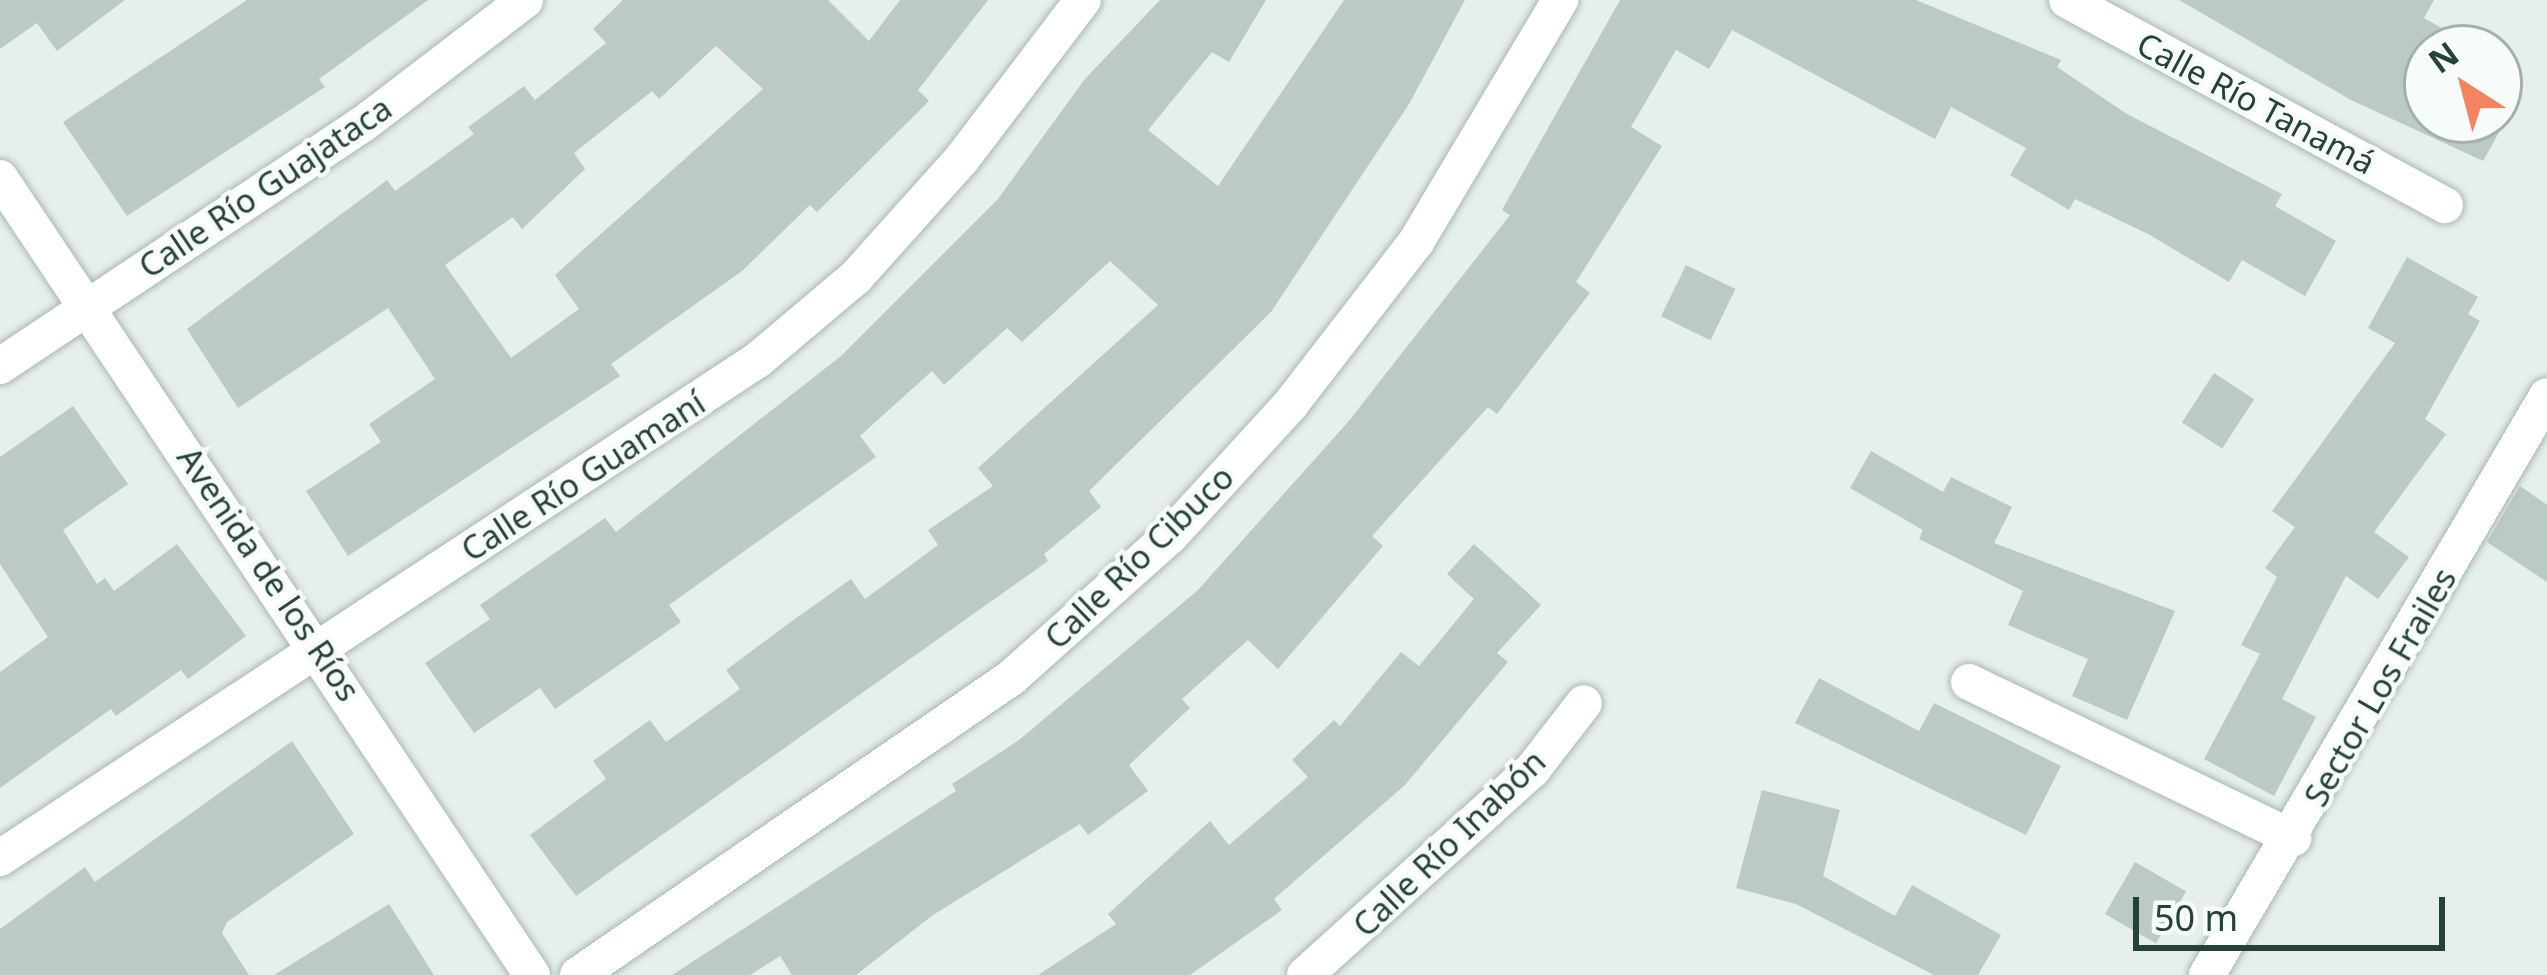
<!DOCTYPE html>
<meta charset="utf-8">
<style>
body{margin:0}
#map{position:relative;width:2547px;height:975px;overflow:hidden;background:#e6efeb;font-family:"Noto Sans",sans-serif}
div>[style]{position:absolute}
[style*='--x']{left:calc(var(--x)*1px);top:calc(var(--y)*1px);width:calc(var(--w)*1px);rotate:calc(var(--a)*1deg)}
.building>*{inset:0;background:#bbcac4;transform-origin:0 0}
.roads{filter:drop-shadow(0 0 3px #a8b8b2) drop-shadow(0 0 3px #a8b8b2)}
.minor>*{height:36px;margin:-18px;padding:0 18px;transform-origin:18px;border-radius:18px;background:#fff}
span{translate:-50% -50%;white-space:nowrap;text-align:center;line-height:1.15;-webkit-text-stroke:9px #f7fbf9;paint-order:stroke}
.street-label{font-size:33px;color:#24423a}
.north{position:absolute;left:2403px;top:24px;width:120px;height:120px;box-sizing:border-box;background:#f7fbf9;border:3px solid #a3b1ad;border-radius:50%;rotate:324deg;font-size:33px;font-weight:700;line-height:48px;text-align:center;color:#24423a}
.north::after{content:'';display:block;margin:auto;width:42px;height:54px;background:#f4845f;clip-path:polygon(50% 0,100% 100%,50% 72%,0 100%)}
.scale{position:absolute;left:2133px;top:897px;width:312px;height:54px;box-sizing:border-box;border:6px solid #24423a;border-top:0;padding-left:15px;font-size:36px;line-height:42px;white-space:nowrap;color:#24423a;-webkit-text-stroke:9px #f7fbf9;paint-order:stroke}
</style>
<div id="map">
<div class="building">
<div style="clip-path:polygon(0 0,125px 0,57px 51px,37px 23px,0 49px)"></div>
<div style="clip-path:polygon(247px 0,428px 0,319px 79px,325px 87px,127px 216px,63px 122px)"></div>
<div style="clip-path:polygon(evenodd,623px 0,828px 0,869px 41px,900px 0,988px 0,918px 90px,929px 101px,817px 212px,810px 205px,742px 271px,611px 364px,620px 376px,348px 556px,306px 491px,381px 442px,369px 424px,435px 379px,388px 308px,238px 408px,187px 329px,387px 180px,395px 191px,474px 134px,468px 127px,524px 86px,535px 100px,606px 43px,593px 29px,623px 0,716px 46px,763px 89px,555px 275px,579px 309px,511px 358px,445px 265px,513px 217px,522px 229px,585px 169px,574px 153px,652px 91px,659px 99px,716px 46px)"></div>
<div style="clip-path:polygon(1160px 0,1266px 0,1229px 62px,1212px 52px,1148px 130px,1218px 186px,1344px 0,1465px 0,1409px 104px,1271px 312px,1089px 491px,1101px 507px,1044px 554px,1048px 561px,576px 896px,530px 835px,606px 779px,593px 761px,650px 720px,666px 742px,740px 689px,726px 670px,792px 621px,851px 579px,865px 599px,938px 545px,928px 530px,993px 486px,978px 468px,1158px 305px,1110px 261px,1022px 342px,1007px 328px,944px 385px,932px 371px,860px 436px,876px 457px,669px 605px,681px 622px,555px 709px,540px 688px,474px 733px,425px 663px,490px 619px,480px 605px,605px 518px,616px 532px,841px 356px,998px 199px,1084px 80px)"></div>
<div style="clip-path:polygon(1620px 0,1916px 0,2061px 60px,2057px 67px,2127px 114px,2282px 194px,2275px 206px,2336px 241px,2305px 296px,2242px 260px,2229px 282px,2148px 234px,2075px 199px,2069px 210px,2010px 175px,2026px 148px,1951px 107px,1935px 139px,1732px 30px,1709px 69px,1676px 50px,1631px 127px,1662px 146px,1576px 282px,1590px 293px,1497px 414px,1488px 407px,1372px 536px,1383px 546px,1278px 669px,1248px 640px,1182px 699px,1190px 708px,1129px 765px,1148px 791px,1088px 835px,1080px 824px,933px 915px,856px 975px,792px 975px,780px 956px,750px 975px,672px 975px,956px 791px,952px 784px,1019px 740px,1198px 590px,1348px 422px,1510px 215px,1502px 210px)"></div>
<div style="clip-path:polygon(2179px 0,2434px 0,2424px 18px,2478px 48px,2419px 48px,2427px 52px,2427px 120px,2506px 120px,2483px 161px,2351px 100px)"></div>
<div style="clip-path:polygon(2407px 257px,2478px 297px,2468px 314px,2480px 321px,2425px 419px,2446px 434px,2374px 532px,2409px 557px,2378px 599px,2346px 576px,2282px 699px,2316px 717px,2274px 796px,2204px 759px,2260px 654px,2241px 645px,2277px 577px,2265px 568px,2295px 527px,2272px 511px,2395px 343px,2368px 328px)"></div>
<div style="left:1686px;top:265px;width:55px;height:57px;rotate:26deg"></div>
<div style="left:2214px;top:373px;width:48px;height:59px;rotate:33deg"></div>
<div style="clip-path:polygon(73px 406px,128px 484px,63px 530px,97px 584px,105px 578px,114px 591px,177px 544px,246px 636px,188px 679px,181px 670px,116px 716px,111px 709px,0 788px,0 672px,48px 637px,0 564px,0 457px)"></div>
<div style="clip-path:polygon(1871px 451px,1943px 492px,1951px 477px,2012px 507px,1994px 543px,2175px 611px,2127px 720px,2072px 696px,2088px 659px,2008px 625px,2023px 591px,1919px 539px,1923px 530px,1850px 488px)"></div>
<div style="clip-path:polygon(2520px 486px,2547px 505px,2547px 582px,2487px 542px)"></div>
<div style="clip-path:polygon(1474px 544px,1541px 605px,1497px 653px,1508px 662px,1405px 785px,1274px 899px,1282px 910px,1190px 975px,1038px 975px,1116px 924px,1108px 914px,1210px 821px,1229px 845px,1308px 777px,1292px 760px,1334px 720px,1340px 726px,1401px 652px,1419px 666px,1474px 599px,1447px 574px)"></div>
<div style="clip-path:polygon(1819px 678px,1919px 731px,1934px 703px,2061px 766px,2026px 835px,1795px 723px)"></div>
<div style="clip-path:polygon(292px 741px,354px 834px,227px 922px,222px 933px,249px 975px,0 975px,0 929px,85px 867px,95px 882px)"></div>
<div style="clip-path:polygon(1762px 790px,1840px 810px,1823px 876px,1895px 916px,1912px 885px,2001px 935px,1978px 975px,1934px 975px,1796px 904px,1736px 888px)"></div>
<div style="left:2135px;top:862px;width:59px;height:60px;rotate:30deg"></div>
<div style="clip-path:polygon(389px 904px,434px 975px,274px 975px)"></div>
</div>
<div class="roads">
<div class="minor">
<div style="--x:2067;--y:0;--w:430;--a:28.5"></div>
<div style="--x:0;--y:178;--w:958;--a:56.28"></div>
<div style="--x:0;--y:366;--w:436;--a:-33.7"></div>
<div style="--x:363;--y:124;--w:204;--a:-37.4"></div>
<div style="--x:1969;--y:682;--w:360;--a:25.7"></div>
<div style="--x:0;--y:858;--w:908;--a:-33.32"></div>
<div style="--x:759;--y:359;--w:126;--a:-40.2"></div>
<div style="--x:855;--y:278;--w:159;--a:-48.1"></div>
<div style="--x:961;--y:160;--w:201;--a:-52.7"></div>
<div style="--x:578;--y:975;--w:525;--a:-34.45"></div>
<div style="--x:1011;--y:678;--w:213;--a:-41.8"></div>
<div style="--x:1170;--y:536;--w:178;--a:-47.5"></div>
<div style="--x:1290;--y:405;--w:206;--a:-52.3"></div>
<div style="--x:1416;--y:242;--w:282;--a:-59.2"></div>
<div style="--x:1305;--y:975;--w:307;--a:-42.1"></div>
<div style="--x:1533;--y:769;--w:83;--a:-52.3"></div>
<div style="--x:2207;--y:975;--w:671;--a:-59.58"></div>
</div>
</div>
<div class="street-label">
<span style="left:2256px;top:103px;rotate:28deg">Calle Río Tanamá</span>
<span style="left:265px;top:187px;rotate:-34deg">Calle Río Guajataca</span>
<span style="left:583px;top:476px;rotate:-33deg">Calle Río Guamaní</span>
<span style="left:1139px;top:557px;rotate:-44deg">Calle Río Cibuco</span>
<span style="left:269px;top:574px;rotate:56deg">Avenida de los Ríos</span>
<span style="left:2380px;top:687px;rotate:-60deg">Sector Los Frailes</span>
<span style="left:1449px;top:843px;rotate:-44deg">Calle Río Inabón</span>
</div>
<div class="north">N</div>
<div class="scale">50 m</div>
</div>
